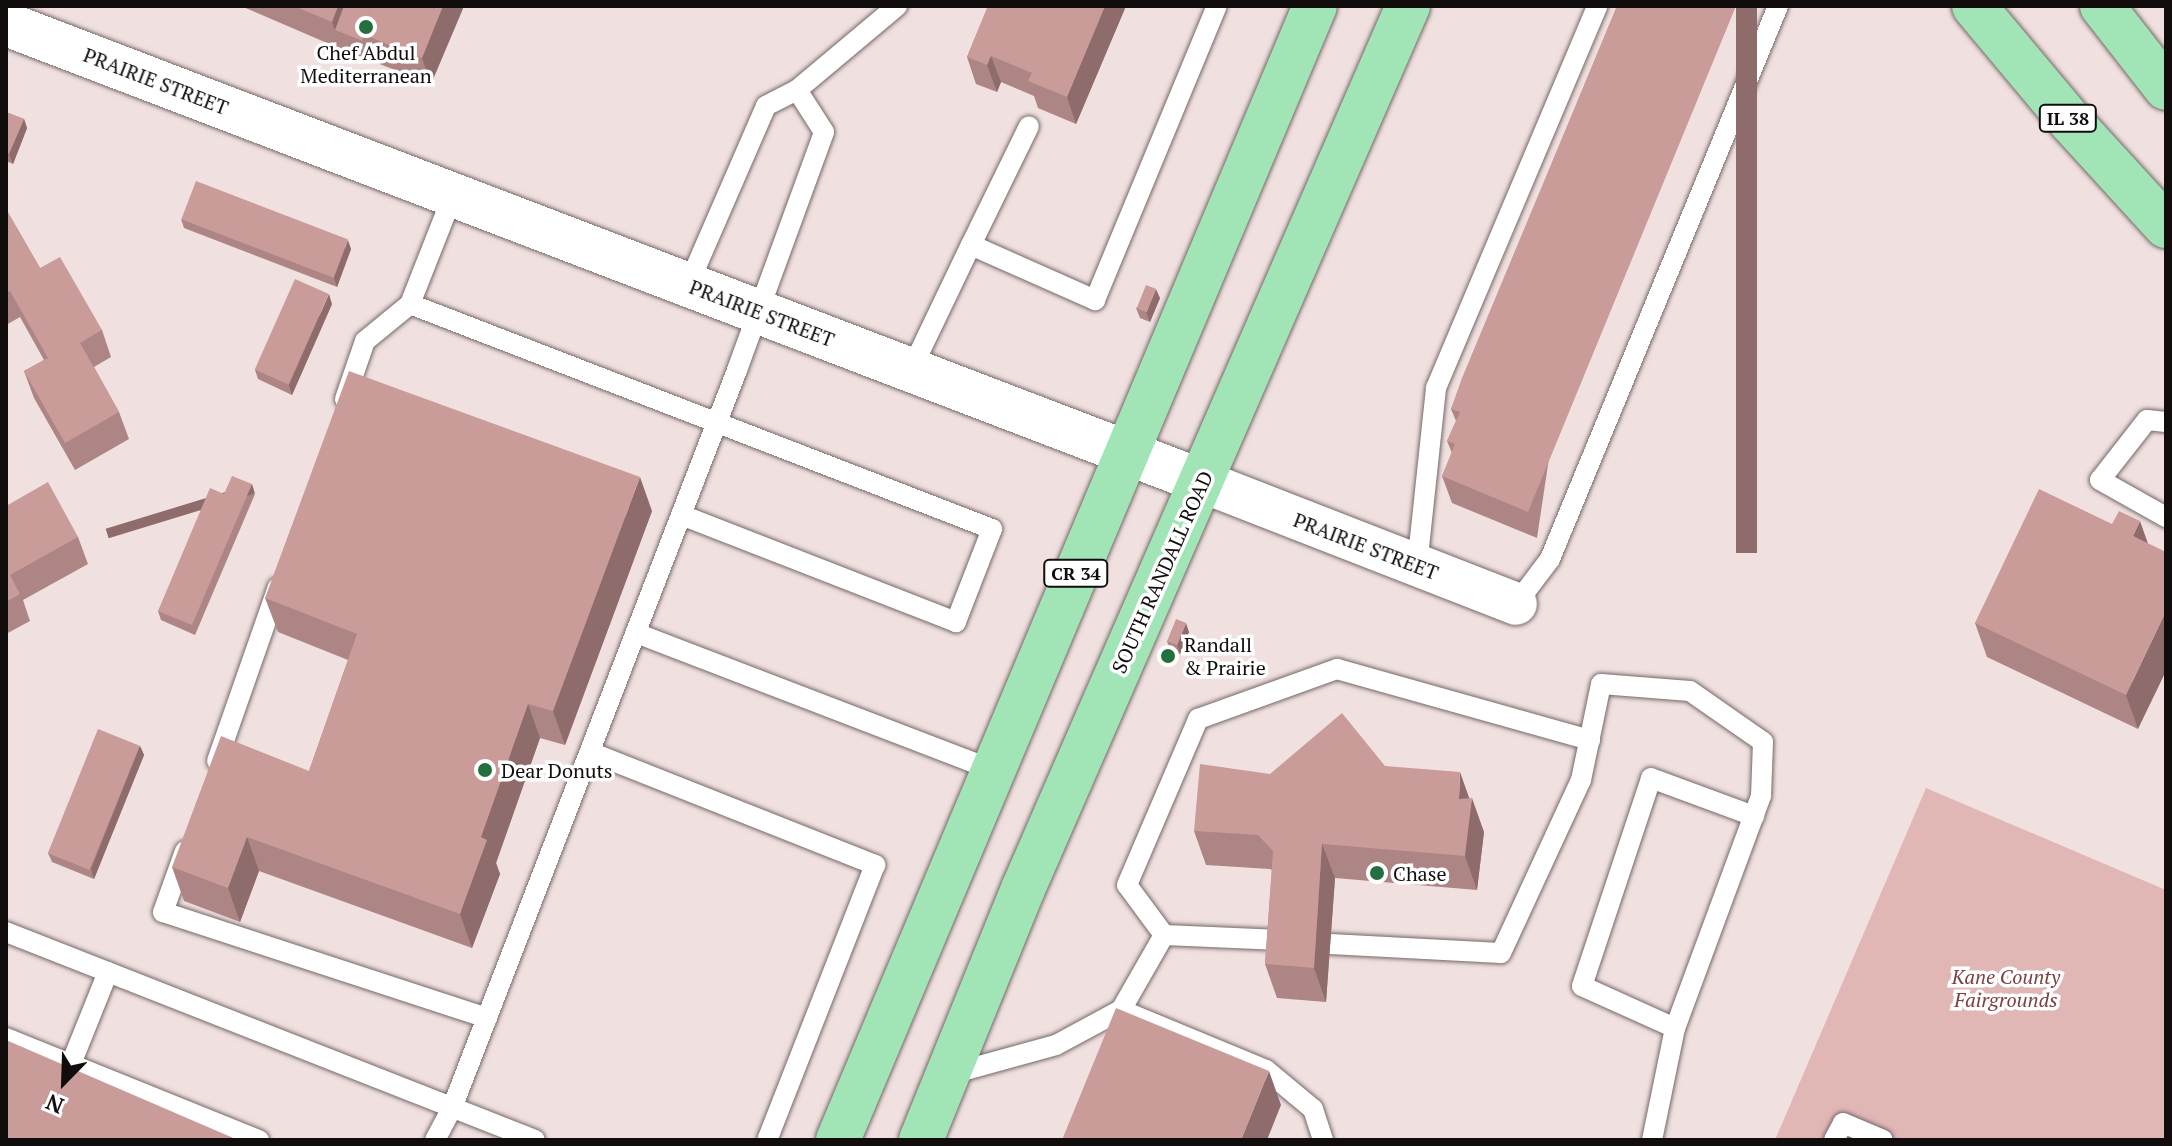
<!DOCTYPE html>
<style>
body{margin:0}
#map{position:relative;width:2172px;height:1146px;overflow:hidden;background:#f0e1e0;font-family:"PT Serif",serif}
div>[style]{position:absolute}
[style*='--x']{left:calc(var(--x)*1px);top:calc(var(--y)*1px);width:calc(var(--w)*1px);rotate:calc(var(--a)*1deg)}
.green>*{inset:0;background:#e1b7b6}
.roads{filter:drop-shadow(0 0 2px #756867) drop-shadow(0 0 2px #756867)}
.lane>*{height:20px;margin:-10px;padding:0 10px;transform-origin:10px;border-radius:10px;background:#fff}
.street>*{height:42px;margin:-21px;padding:0 21px;transform-origin:21px;border-radius:21px;background:#fff}
.secondary>*{height:44px;margin:-22px;padding:0 22px;transform-origin:22px;border-radius:22px;background:#fff}
.primary>*{height:44px;margin:-22px;padding:0 22px;transform-origin:22px;border-radius:22px;background:#a1e5b6}
.wall>*{inset:0;background:#ad8584}
.shaded-wall>*{inset:0;background:#8d6c6b;transform-origin:0 0}
.building>*{inset:0;background:#c99b99;transform-origin:0 0}
.dots>*{width:22px;height:22px;translate:-50% -50%;box-sizing:border-box;border:4px solid #fff;border-radius:50%}
span{translate:-50% -50%;white-space:nowrap;text-align:center;line-height:1.15;-webkit-text-stroke:7px #fff;paint-order:stroke}
.shield-label span{padding:2px 6px;background:#fff;border:2px solid;border-radius:6px;-webkit-text-stroke-width:0}
.shield-label{font-size:18px;color:#110d0c;font-weight:700}
.poi-label{font-size:20px;color:#110d0c}
.left{translate:0 -50%;text-align:left}
.street-label{font-size:20px;color:#110d0c}
.park-label{font-size:20px;color:#7e4041;font-style:italic}
.frame{position:absolute;inset:0;border:8px solid #110d0c;pointer-events:none}
.north{position:absolute;left:24px;top:1042px;width:80px;height:80px;-webkit-text-stroke:6px #fff;paint-order:stroke;rotate:203deg;font-size:22px;font-weight:700;line-height:32px;text-align:center;color:#110d0c}
.north::after{content:'';display:block;margin:auto;width:28px;height:36px;background:#110d0c;clip-path:polygon(50% 0,100% 100%,50% 72%,0 100%)}
</style>
<div id="map">
<div class="green">
<div style="clip-path:polygon(1926px 788px,2166px 890px,2166px 1140px,1775px 1140px)"></div>
</div>
<div class="roads">
<div class="lane">
<div style="--x:797;--y:90;--w:131;--a:-40"></div>
<div style="--x:453;--y:195;--w:117;--a:111.5"></div>
<div style="--x:410;--y:304;--w:624;--a:21.14"></div>
<div style="--x:992;--y:529;--w:100;--a:111.2"></div>
<div style="--x:956;--y:622;--w:295;--a:-158.7"></div>
<div style="--x:971;--y:245;--w:132;--a:-64"></div>
<div style="--x:911;--y:370;--w:139;--a:-64.4"></div>
<div style="--x:971;--y:245;--w:136;--a:23.9"></div>
<div style="--x:1095;--y:300;--w:318;--a:-67.5"></div>
<div style="--x:345;--y:399;--w:61;--a:-71"></div>
<div style="--x:365;--y:341;--w:58;--a:-39.4"></div>
<div style="--x:2166;--y:422;--w:19;--a:-174"></div>
<div style="--x:2147;--y:420;--w:76;--a:128.1"></div>
<div style="--x:2100;--y:480;--w:76;--a:29.3"></div>
<div style="--x:1417;--y:566;--w:179;--a:-83.9"></div>
<div style="--x:1436;--y:388;--w:415;--a:-67.1"></div>
<div style="--x:1516;--y:604;--w:56;--a:-52.9"></div>
<div style="--x:1550;--y:559;--w:598;--a:-67.59"></div>
<div style="--x:636;--y:633;--w:382;--a:21"></div>
<div style="--x:590;--y:752;--w:307;--a:21.6"></div>
<div style="--x:875;--y:865;--w:295;--a:111.4"></div>
<div style="--x:217;--y:761;--w:184;--a:-70.7"></div>
<div style="--x:185;--y:851;--w:65;--a:109.8"></div>
<div style="--x:163;--y:912;--w:341;--a:18.1"></div>
<div style="--x:6;--y:932;--w:568;--a:21.46"></div>
<div style="--x:1164;--y:935;--w:62;--a:-126.5"></div>
<div style="--x:1127;--y:885;--w:181;--a:-66.8"></div>
<div style="--x:1198;--y:719;--w:148;--a:-19.8"></div>
<div style="--x:1337;--y:669;--w:263;--a:15.7"></div>
<div style="--x:1164;--y:935;--w:117;--a:2.4"></div>
<div style="--x:1330;--y:944;--w:171;--a:3"></div>
<div style="--x:1501;--y:953;--w:191;--a:-65.2"></div>
<div style="--x:1581;--y:780;--w:98;--a:-78.2"></div>
<div style="--x:1601;--y:684;--w:89;--a:4.5"></div>
<div style="--x:1690;--y:691;--w:89;--a:34.9"></div>
<div style="--x:1763;--y:742;--w:54;--a:92.1"></div>
<div style="--x:1761;--y:796;--w:247;--a:110.3"></div>
<div style="--x:1675;--y:1028;--w:114;--a:101.6"></div>
<div style="--x:1121;--y:1010;--w:86;--a:-60.2"></div>
<div style="--x:1675;--y:1028;--w:102;--a:-155.7"></div>
<div style="--x:1582;--y:986;--w:219;--a:-71.6"></div>
<div style="--x:1651;--y:778;--w:110;--a:20.3"></div>
<div style="--x:6;--y:1038;--w:273;--a:22"></div>
<div style="--x:71;--y:1064;--w:99;--a:-68.1"></div>
<div style="--x:947;--y:1075;--w:113;--a:-15.4"></div>
<div style="--x:1056;--y:1045;--w:74;--a:-28.3"></div>
<div style="--x:1121;--y:1010;--w:157;--a:22.5"></div>
<div style="--x:1266;--y:1070;--w:61;--a:39.7"></div>
<div style="--x:1313;--y:1109;--w:33;--a:72"></div>
<div style="--x:435;--y:1140;--w:36;--a:-62"></div>
<div style="--x:452;--y:1108;--w:791;--a:-68.88"></div>
<div style="--x:737;--y:370;--w:253;--a:-69.9"></div>
<div style="--x:824;--y:132;--w:50;--a:-122.7"></div>
<div style="--x:797;--y:90;--w:35;--a:153"></div>
<div style="--x:766;--y:106;--w:195;--a:113.5"></div>
<div style="--x:1834;--y:1140;--w:19;--a:-62"></div>
<div style="--x:1843;--y:1123;--w:43;--a:23"></div>
</div>
<div class="street">
<div style="--x:1201;--y:481;--w:338;--a:21.3"></div>
</div>
<div class="secondary">
<div style="--x:6;--y:24;--w:1279;--a:20.93"></div>
</div>
<div class="primary">
<div style="--x:1974;--y:6;--w:151;--a:50.1"></div>
<div style="--x:2071;--y:122;--w:141;--a:47.6"></div>
<div style="--x:2102;--y:6;--w:104;--a:52"></div>
<div style="--x:838;--y:1140;--w:1230;--a:-67.19"></div>
<div style="--x:921;--y:1140;--w:271;--a:-67.9"></div>
<div style="--x:1023;--y:889;--w:963;--a:-66.44"></div>
</div>
</div>
<div class="wall">
<div style="clip-path:polygon(241px 6px,464px 6px,431px 84px,341px 49px)"></div>
<div style="clip-path:polygon(988px 6px,1126px 6px,1076px 124px,1038px 108px,1034px 96px,1001px 82px,997px 92px,976px 84px,967px 57px)"></div>
<div style="clip-path:polygon(1617px 6px,1537px 538px,1452px 503px,1442px 476px,1452px 453px,1447px 441px,1456px 421px,1451px 409px)"></div>
<div style="clip-path:polygon(6px 112px,24px 119px,27px 128px,13px 164px,6px 161px)"></div>
<div style="clip-path:polygon(6px 209px,40px 268px,102px 330px,111px 357px,94px 367px,119px 412px,129px 439px,75px 470px,34px 398px,24px 371px,44px 360px,20px 317px,6px 325px)"></div>
<div style="clip-path:polygon(181px 219px,351px 249px,337px 287px,184px 228px)"></div>
<div style="clip-path:polygon(1160px 298px,1150px 322px,1140px 318px,1136px 308px)"></div>
<div style="clip-path:polygon(332px 304px,292px 395px,258px 379px,255px 370px)"></div>
<div style="clip-path:polygon(224px 494px,255px 494px,195px 635px,161px 620px,158px 611px)"></div>
<div style="clip-path:polygon(6px 506px,78px 537px,88px 564px,23px 600px,30px 621px,6px 634px)"></div>
<div style="clip-path:polygon(652px 511px,565px 745px,540px 738px,496px 863px,500px 874px,472px 948px,259px 871px,240px 922px,184px 901px,172px 867px,309px 771px,348px 660px,278px 632px,265px 598px)"></div>
<div style="clip-path:polygon(2112px 524px,2138px 729px,1987px 657px,1975px 623px)"></div>
<div style="clip-path:polygon(1189px 632px,1180px 654px,1170px 650px,1167px 641px)"></div>
<div style="clip-path:polygon(140px 746px,144px 755px,94px 879px,52px 862px,48px 853px)"></div>
<div style="clip-path:polygon(1385px 766px,1469px 798px,1484px 832px,1477px 890px,1335px 878px,1326px 1002px,1277px 998px,1265px 964px,1272px 870px,1270px 869px,1206px 865px,1194px 831px,1270px 774px)"></div>
</div>
<div class="shaded-wall">
<div style="clip-path:polygon(338px 6px,358px 6px,335px 30px,332px 22px)"></div>
<div style="clip-path:polygon(443px 6px,464px 6px,431px 84px,422px 58px)"></div>
<div style="clip-path:polygon(1105px 6px,1126px 6px,1076px 124px,1067px 97px)"></div>
<div style="left:1736px;top:6px;width:21px;height:547px"></div>
<div style="clip-path:polygon(991px 56px,1001px 82px,997px 92px,987px 65px)"></div>
<div style="clip-path:polygon(24px 119px,27px 128px,13px 164px,9px 154px)"></div>
<div style="clip-path:polygon(348px 240px,351px 249px,337px 287px,334px 278px)"></div>
<div style="clip-path:polygon(1156px 289px,1160px 298px,1150px 322px,1146px 312px)"></div>
<div style="clip-path:polygon(329px 294px,332px 304px,292px 395px,289px 385px)"></div>
<div style="clip-path:polygon(640px 477px,652px 511px,565px 745px,553px 711px)"></div>
<div style="left:252px;top:484px;width:10px;height:153px;rotate:73deg"></div>
<div style="clip-path:polygon(2140px 521px,2152px 555px,2133px 536px)"></div>
<div style="clip-path:polygon(2166px 611px,2166px 671px,2138px 729px,2126px 695px)"></div>
<div style="clip-path:polygon(1186px 623px,1189px 632px,1180px 654px,1177px 645px)"></div>
<div style="clip-path:polygon(528px 704px,540px 738px,496px 863px,500px 874px,472px 948px,460px 914px,481px 837px)"></div>
<div style="clip-path:polygon(140px 746px,144px 755px,94px 879px,91px 869px)"></div>
<div style="clip-path:polygon(1460px 772px,1471px 803px,1472px 798px,1484px 832px,1477px 890px,1465px 856px,1459px 799px)"></div>
<div style="clip-path:polygon(247px 837px,259px 871px,240px 922px,228px 888px)"></div>
<div style="clip-path:polygon(1322px 844px,1335px 878px,1326px 1002px,1314px 968px)"></div>
<div style="clip-path:polygon(1269px 1071px,1281px 1105px,1267px 1140px,1241px 1140px)"></div>
</div>
<div class="building">
<div style="clip-path:polygon(294px 6px,338px 6px,332px 22px)"></div>
<div style="clip-path:polygon(344px 6px,371px 6px,360px 33px,363px 41px,335px 30px)"></div>
<div style="clip-path:polygon(371px 6px,443px 6px,422px 58px,360px 33px)"></div>
<div style="clip-path:polygon(988px 6px,1105px 6px,1067px 97px,1028px 81px,1032px 73px,991px 56px,987px 65px,967px 57px)"></div>
<div style="clip-path:polygon(1617px 6px,1736px 6px,1528px 512px,1442px 476px,1455px 444px,1447px 441px,1460px 412px,1451px 409px,1462px 378px)"></div>
<div style="clip-path:polygon(6px 112px,24px 119px,9px 154px,6px 153px)"></div>
<div style="left:196px;top:181px;width:163px;height:41px;rotate:21deg"></div>
<div style="clip-path:polygon(6px 209px,40px 268px,60px 257px,102px 330px,80px 343px,119px 412px,65px 443px,24px 371px,48px 358px,10px 291px,6px 293px)"></div>
<div style="left:295px;top:279px;width:37px;height:99px;rotate:24deg"></div>
<div style="left:1146px;top:285px;width:11px;height:25px;rotate:22deg"></div>
<div style="clip-path:polygon(349px 371px,640px 477px,553px 711px,528px 704px,481px 837px,487px 840px,460px 914px,247px 837px,228px 888px,172px 867px,221px 736px,309px 771px,357px 634px,265px 598px)"></div>
<div style="clip-path:polygon(232px 476px,252px 484px,192px 625px,158px 611px,210px 488px,224px 494px)"></div>
<div style="clip-path:polygon(48px 482px,78px 537px,10px 575px,20px 594px,6px 602px,6px 506px)"></div>
<div style="clip-path:polygon(2039px 489px,2112px 524px,2119px 511px,2140px 521px,2133px 536px,2166px 552px,2166px 611px,2126px 695px,1975px 623px)"></div>
<div style="left:1176px;top:619px;width:11px;height:24px;rotate:22deg"></div>
<div style="clip-path:polygon(1342px 713px,1385px 766px,1460px 772px,1459px 799px,1472px 798px,1465px 856px,1322px 844px,1314px 968px,1265px 964px,1273px 851px,1258px 835px,1194px 831px,1200px 764px,1270px 774px)"></div>
<div style="left:98px;top:729px;width:45px;height:134px;rotate:22deg"></div>
<div style="clip-path:polygon(1116px 1008px,1269px 1071px,1241px 1140px,1062px 1140px)"></div>
<div style="clip-path:polygon(6px 1040px,238px 1140px,6px 1140px)"></div>
</div>
<div class="dots">
<div style="left:366px;top:27px;background:#246f3e"></div>
<div style="left:1168px;top:656px;background:#246f3e"></div>
<div style="left:485px;top:770px;background:#246f3e"></div>
<div style="left:1377px;top:873px;background:#246f3e"></div>
</div>
<div class="shield-label">
<span style="left:2068px;top:118px">IL 38</span>
<span style="left:1076px;top:573px">CR 34</span>
</div>
<div class="poi-label">
<span style="left:366px;top:64px">Chef Abdul<br>Mediterranean</span>
<span class="left" style="left:1184px;top:656px">Randall<br>&amp; Prairie</span>
<span class="left" style="left:501px;top:770px">Dear Donuts</span>
<span class="left" style="left:1393px;top:873px">Chase</span>
</div>
<div class="street-label">
<span style="left:156px;top:81px;rotate:21deg">PRAIRIE STREET</span>
<span style="left:762px;top:313px;rotate:21deg">PRAIRIE STREET</span>
<span style="left:1366px;top:546px;rotate:21deg">PRAIRIE STREET</span>
<span style="left:1162px;top:572px;rotate:-66deg">SOUTH RANDALL ROAD</span>
</div>
<div class="park-label">
<span style="left:2006px;top:988px">Kane County<br>Fairgrounds</span>
</div>
<div class="frame"></div>
<div class="north">N</div>
</div>
